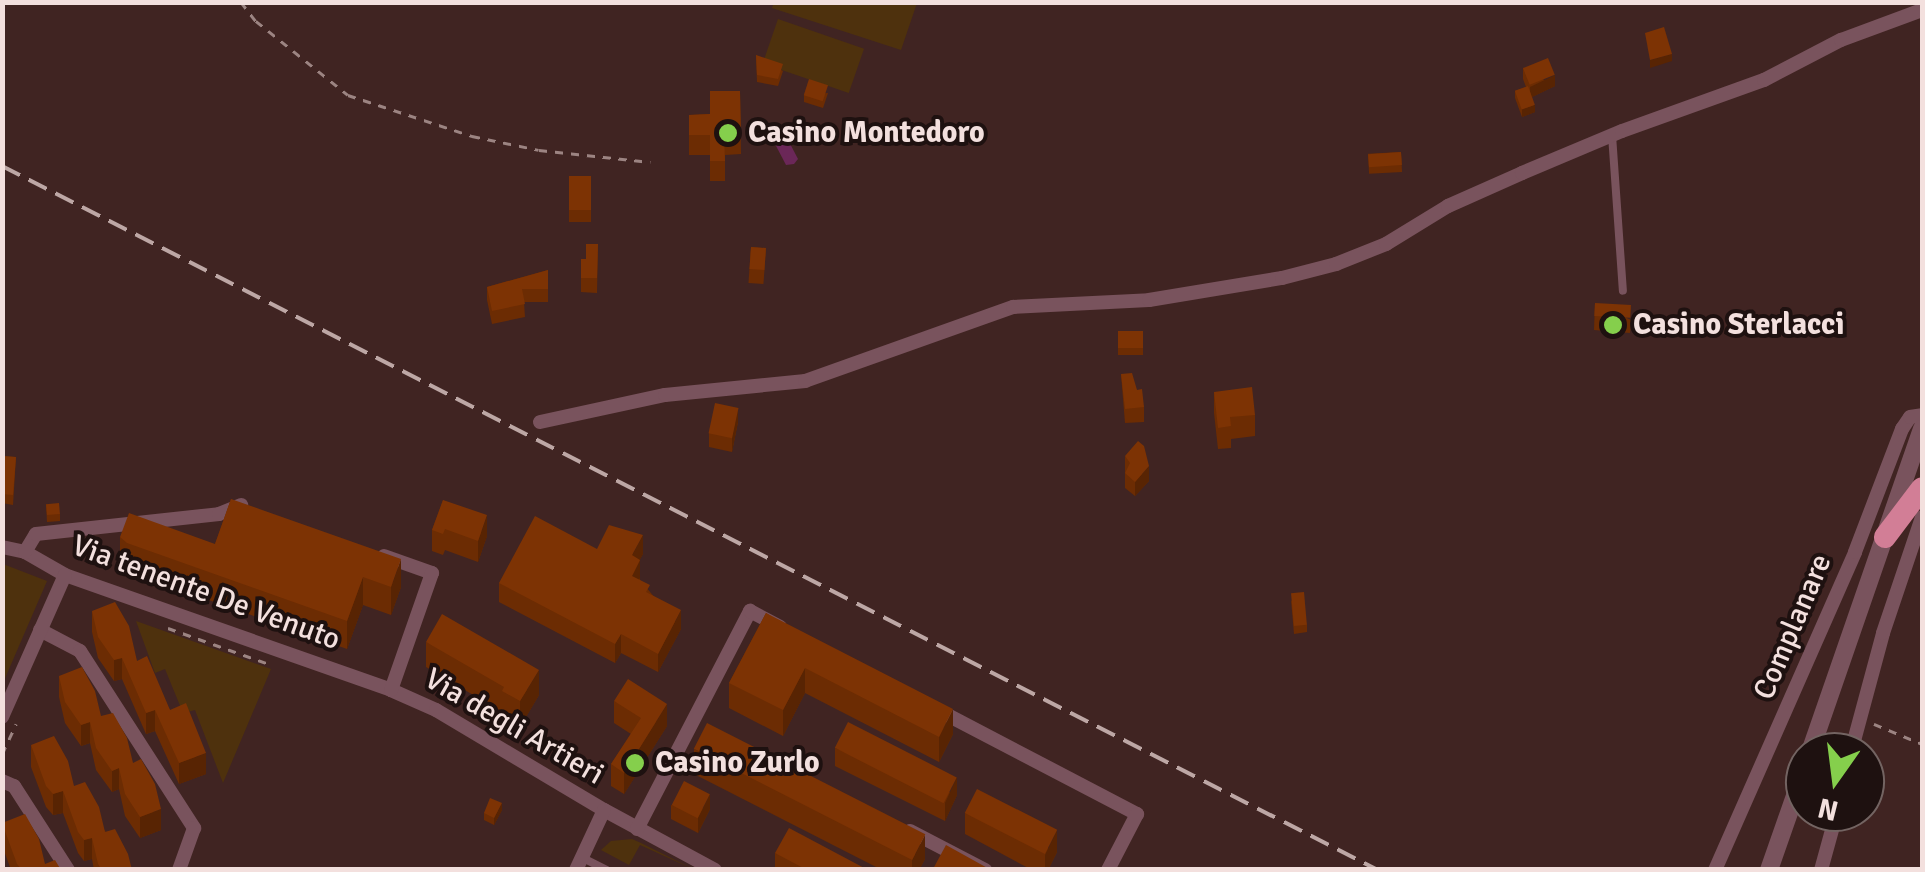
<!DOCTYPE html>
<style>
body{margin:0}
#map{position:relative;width:1925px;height:872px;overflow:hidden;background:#402422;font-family:Signika,sans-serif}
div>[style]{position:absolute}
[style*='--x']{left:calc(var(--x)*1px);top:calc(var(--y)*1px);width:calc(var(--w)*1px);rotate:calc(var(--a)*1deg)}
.green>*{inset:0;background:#4e310d;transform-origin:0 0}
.water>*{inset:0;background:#6b2758}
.path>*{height:2.5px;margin-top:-1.25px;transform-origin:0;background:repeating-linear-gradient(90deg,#9c8482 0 8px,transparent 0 16px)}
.service>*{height:8px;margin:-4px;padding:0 4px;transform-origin:4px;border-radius:4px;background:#79535d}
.minor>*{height:14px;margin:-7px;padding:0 7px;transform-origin:7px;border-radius:7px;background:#79535d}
.tertiary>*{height:18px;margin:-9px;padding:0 9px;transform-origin:9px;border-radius:9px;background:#79535d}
.trunk>*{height:22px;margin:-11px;padding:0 11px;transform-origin:11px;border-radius:11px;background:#d27e96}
.rail>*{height:4px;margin-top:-2px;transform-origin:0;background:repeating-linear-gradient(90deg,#bda7a5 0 20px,transparent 0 30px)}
.wall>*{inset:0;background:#6c2c03;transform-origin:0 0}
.shaded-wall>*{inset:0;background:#582403}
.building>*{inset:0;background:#7d3304;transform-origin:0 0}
.dots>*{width:28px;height:28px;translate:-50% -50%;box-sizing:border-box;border:5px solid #1e1110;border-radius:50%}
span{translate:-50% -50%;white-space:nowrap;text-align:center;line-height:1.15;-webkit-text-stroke:8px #1e1110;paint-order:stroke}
.poi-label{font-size:30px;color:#f3e0de;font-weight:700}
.left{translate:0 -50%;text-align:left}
.street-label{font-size:30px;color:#f3e0de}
.frame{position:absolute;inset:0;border:5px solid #f3e0de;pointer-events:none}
.north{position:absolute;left:1785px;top:732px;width:100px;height:100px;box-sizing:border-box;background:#1e1110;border:2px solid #736462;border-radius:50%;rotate:194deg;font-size:28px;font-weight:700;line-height:40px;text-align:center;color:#f3e0de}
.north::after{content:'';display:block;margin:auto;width:35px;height:45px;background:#85cf4c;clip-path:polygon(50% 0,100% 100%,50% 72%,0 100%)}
</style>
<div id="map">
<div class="green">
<div style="clip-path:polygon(774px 2px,917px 2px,917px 3px,901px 50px,772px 8px)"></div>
<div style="left:778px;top:19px;width:91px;height:47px;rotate:19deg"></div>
<div style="clip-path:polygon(3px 564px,47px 581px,3px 683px,2px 564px)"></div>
<div style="clip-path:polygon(136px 621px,271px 669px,223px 783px,195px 710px,183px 713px,165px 669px,155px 673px)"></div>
<div style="clip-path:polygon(632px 839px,641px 843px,693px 869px,640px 845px,629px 865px,601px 850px,611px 841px)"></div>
</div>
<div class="water">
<div style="clip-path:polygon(778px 136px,786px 136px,798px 159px,794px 164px,786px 165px,774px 142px)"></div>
</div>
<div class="path">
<div style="--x:241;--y:2;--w:24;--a:52"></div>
<div style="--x:256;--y:21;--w:118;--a:38.8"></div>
<div style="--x:348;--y:95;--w:131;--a:18.3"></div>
<div style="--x:472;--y:136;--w:68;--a:11.8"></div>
<div style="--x:539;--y:150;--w:112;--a:6.2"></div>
<div style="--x:168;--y:628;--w:107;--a:19.6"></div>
<div style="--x:1874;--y:724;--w:52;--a:22.6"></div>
<div style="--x:2;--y:754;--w:33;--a:-65"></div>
</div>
<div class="service">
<div style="--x:1612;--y:135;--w:156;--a:86"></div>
<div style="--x:581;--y:857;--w:29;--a:27"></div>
</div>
<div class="minor">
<div style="--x:540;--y:422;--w:128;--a:-12.2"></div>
<div style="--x:665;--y:395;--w:141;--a:-5.7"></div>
<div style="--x:805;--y:381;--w:221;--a:-19.6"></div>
<div style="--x:1013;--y:307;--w:136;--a:-2.9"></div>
<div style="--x:1149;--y:300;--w:135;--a:-9.4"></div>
<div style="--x:1282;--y:278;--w:56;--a:-14.5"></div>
<div style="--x:1336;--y:264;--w:54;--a:-21.8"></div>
<div style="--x:1386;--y:244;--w:73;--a:-31.5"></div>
<div style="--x:1448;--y:206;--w:81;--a:-24"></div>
<div style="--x:1522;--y:173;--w:108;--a:-22.8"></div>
<div style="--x:1622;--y:131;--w:151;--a:-19.8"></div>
<div style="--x:1764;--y:80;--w:87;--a:-27.5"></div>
<div style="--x:1841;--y:40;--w:86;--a:-20.3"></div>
<div style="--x:2;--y:547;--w:24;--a:12"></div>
<div style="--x:25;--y:552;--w:46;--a:29.9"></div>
<div style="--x:65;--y:575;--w:346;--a:19.4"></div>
<div style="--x:391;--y:690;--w:49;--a:24"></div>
<div style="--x:436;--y:710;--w:196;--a:30.8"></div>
<div style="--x:604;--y:810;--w:126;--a:28.4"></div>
<div style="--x:25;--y:552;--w:21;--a:-59"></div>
<div style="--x:36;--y:534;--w:184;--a:-6.2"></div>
<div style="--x:219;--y:514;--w:24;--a:-22"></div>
<div style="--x:384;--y:556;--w:51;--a:19.5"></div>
<div style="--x:432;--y:573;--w:124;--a:109.3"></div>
<div style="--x:40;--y:630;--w:45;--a:27.7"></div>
<div style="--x:80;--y:651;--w:211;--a:57.2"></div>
<div style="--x:194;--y:828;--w:45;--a:109.7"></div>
<div style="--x:936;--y:709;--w:227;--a:27.6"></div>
<div style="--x:1137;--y:814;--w:63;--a:117.4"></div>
<div style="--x:2;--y:717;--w:155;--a:-66.1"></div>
<div style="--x:1851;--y:752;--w:123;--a:-74.9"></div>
<div style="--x:1883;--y:633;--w:122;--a:-71.4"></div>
<div style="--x:2;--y:781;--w:13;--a:23"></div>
<div style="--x:14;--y:786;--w:100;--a:57.3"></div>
<div style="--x:637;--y:829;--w:246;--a:-62.6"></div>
<div style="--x:750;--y:611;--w:34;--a:28"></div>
<div style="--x:910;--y:831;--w:85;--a:27.5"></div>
<div style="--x:576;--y:870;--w:66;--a:-65"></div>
<div style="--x:1715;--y:870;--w:347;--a:-66.2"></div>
<div style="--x:1855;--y:552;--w:132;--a:-69.1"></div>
<div style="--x:1902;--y:429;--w:14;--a:-56"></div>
<div style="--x:1910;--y:417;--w:12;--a:-9"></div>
<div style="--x:1821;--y:870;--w:60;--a:-74.6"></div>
</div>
<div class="tertiary">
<div style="--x:1810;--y:752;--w:342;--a:-70.9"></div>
<div style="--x:1769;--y:870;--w:109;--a:-70.7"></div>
</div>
<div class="trunk">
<div style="--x:1885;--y:537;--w:61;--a:-52.9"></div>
</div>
<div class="rail">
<div style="--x:2;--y:166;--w:1546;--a:27.1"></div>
</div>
<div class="wall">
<div style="clip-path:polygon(756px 55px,783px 71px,778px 86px,757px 82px)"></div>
<div style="clip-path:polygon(1523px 68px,1555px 86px,1532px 97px,1535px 112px,1522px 117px,1515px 98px,1515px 91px,1526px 87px,1523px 79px)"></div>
<div style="clip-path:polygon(740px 91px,741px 154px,725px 155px,725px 181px,710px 181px,710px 155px,689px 155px,689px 115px,710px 114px)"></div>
<div style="clip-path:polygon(828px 93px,823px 108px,804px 102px,804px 95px)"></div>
<div style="left:1401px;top:152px;width:20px;height:33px;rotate:87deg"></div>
<div style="left:569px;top:176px;width:22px;height:46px"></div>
<div style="clip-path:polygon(598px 244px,597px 293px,581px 292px,581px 259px,586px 259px)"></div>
<div style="left:751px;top:247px;width:15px;height:36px;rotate:4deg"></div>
<div style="clip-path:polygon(548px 270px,548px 302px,524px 302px,525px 317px,492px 324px,487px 300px,487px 287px)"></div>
<div style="clip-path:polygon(1595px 303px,1631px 320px,1630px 333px,1594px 330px)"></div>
<div style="left:1118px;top:331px;width:25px;height:24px"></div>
<div style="clip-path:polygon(1121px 374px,1137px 390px,1144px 407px,1144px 422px,1125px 423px)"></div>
<div style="clip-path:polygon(1214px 392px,1255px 415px,1255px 436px,1231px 439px,1231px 448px,1218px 449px,1214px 413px)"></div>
<div style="clip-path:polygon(738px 422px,732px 452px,709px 447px,709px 433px)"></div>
<div style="clip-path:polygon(2px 456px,16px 457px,13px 505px,2px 503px)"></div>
<div style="clip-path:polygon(1125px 456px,1149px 481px,1135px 496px,1125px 488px)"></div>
<div style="clip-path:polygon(231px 499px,401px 587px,391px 615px,363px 605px,347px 649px,127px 571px,120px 565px,120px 537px,215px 544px)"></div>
<div style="clip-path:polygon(443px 500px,487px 536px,478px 562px,445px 550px,443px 555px,432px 551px,432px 530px)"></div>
<div style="clip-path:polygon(46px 504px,60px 514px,60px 521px,47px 522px)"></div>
<div style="clip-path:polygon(597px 549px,643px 554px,640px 559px,640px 580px,681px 629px,658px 672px,621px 653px,615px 663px,499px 602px,499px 583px)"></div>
<div style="clip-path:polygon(1291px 600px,1307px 625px,1307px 632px,1294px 634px)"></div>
<div style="clip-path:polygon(92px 611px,137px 661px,170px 710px,206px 774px,179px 784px,155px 731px,146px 734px,122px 679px,114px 681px,98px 658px,92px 632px)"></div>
<div style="clip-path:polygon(766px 613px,953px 734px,939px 762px,805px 693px,783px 736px,729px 708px,729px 683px)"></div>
<div style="clip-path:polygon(426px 642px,539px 695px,520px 727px,502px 716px,502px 712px,426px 667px)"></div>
<div style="clip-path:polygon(59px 676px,101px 716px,133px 763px,161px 830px,140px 838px,125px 816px,119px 789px,112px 792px,96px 770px,90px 743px,81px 746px,65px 723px,59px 697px)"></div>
<div style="clip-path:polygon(614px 701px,667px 726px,624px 794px,611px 786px,611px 764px,631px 734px,614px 723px)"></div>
<div style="clip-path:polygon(31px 745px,74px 786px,132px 870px,94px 870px,92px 859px,84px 861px,78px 853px,63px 813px,53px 815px,46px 807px,31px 767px)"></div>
<div style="clip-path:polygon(835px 748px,957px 795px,945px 821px,835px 766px)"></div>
<div style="clip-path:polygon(694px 749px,925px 859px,919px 870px,882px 870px,694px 774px)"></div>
<div style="clip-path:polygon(671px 805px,710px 809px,698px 833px,671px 819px)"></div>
<div style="clip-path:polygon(502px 810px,494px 825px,484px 820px,484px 813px)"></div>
<div style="clip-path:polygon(965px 813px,1057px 852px,1048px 870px,1032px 870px,965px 834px)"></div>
<div style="clip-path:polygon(2px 823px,45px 864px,61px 870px,11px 870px,2px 845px)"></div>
<div style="clip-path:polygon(775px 853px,868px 870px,775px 870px)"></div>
</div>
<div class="shaded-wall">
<div style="clip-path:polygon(1672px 54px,1672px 61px,1650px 68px,1650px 60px)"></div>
<div style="clip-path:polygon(1555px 75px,1555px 86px,1530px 98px,1530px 87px)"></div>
<div style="clip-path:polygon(1535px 105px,1535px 112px,1522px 117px,1522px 109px)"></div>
<div style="clip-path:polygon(738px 408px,738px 422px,732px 452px,732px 437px)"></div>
<div style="clip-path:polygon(1149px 466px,1149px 481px,1135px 496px,1135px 482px)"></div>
<div style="clip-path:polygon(487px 515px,487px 536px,478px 562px,478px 541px)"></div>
<div style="clip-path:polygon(643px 535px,643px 554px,632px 574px,632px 555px)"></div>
<div style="clip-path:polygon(401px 559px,401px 587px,391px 615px,391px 587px)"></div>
<div style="clip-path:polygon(640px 560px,640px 578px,632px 595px,632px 576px)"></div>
<div style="clip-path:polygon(363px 577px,363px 605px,347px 649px,347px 621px)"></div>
<div style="clip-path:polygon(681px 610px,681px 629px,658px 672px,658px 654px)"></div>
<div style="clip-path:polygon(621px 634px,621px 653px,615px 663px,615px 644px)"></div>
<div style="clip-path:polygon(122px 658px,122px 679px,114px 681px,114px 660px)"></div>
<div style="clip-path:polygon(805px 668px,805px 693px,783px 736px,783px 710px)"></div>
<div style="clip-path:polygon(539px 670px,539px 695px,520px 727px,520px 701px)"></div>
<div style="clip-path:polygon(667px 704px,667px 726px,624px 794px,624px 773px)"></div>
<div style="clip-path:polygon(953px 709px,953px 734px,939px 762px,939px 737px)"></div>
<div style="clip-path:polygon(155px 710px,155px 731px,146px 734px,146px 713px)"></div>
<div style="clip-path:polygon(90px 722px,90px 743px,81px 746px,81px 725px)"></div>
<div style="clip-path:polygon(206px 753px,206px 774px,179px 784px,179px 763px)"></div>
<div style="clip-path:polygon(119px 768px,119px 789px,112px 792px,112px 771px)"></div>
<div style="clip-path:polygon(957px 777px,957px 795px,945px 821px,945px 803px)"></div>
<div style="clip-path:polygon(63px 791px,63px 813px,53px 815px,53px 794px)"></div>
<div style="clip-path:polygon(710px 794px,710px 809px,698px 833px,698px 818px)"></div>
<div style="clip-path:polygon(502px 803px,502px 810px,494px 825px,494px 818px)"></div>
<div style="clip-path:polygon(161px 809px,161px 830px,140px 838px,140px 817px)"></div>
<div style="clip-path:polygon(1057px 830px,1057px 852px,1048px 870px,1045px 870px,1045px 855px)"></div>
<div style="clip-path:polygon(925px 835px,925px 859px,919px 870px,912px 870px,912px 860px)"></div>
<div style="clip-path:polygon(92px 838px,92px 859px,84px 861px,84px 840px)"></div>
</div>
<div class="building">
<div style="clip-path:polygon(1664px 27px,1672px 54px,1650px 60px,1645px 33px)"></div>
<div style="clip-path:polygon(756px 55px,783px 64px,778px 79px,757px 75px)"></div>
<div style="left:1548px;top:58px;width:18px;height:27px;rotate:68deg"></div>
<div style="left:809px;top:79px;width:20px;height:17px;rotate:18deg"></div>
<div style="left:1528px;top:86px;width:20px;height:14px;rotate:70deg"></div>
<div style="clip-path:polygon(710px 91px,740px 91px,741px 134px,724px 134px,725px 161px,710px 161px,710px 135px,689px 135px,689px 115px,710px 114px)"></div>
<div style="left:1401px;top:152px;width:13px;height:33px;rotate:86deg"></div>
<div style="left:569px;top:176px;width:22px;height:34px"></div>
<div style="clip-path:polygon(586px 244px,598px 244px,597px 278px,581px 278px,581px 259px,586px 259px)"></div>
<div style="left:751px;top:247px;width:15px;height:22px;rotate:4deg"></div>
<div style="clip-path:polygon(548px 270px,548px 289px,522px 289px,525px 304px,492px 311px,487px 287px)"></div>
<div style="left:1595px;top:303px;width:36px;height:13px;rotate:3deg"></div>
<div style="left:1118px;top:331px;width:25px;height:17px"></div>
<div style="clip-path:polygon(1132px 373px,1137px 390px,1142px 389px,1144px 407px,1125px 409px,1121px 374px)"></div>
<div style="clip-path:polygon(1252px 387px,1255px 415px,1230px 417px,1231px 426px,1218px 428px,1214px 392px)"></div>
<div style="left:715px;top:403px;width:24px;height:31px;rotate:12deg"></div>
<div style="clip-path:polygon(1138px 441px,1144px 446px,1149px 466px,1135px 482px,1125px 473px,1130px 463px,1125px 456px)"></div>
<div style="clip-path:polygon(2px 456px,16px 457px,13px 495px,2px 494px)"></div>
<div style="clip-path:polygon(231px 499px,401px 559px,391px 587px,363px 577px,347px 621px,127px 543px,120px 537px,129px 513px,215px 544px)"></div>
<div style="clip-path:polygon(443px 500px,487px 515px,478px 541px,445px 529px,443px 534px,432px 530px)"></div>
<div style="left:59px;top:503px;width:11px;height:13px;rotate:85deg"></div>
<div style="clip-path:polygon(535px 516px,597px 549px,609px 525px,643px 535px,632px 555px,640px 560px,632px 576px,650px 585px,646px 592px,681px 610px,658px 654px,621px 634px,615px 644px,499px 583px)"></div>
<div style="left:1304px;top:592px;width:33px;height:13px;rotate:85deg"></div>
<div style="clip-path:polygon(115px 602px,129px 626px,137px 661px,147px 656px,170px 710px,186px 703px,206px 753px,179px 763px,155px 710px,146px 713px,122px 658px,114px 660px,98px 637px,92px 611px)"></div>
<div style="clip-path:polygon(766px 613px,953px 709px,939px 737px,805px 668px,783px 710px,729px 683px)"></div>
<div style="clip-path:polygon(442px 614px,539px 670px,520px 701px,502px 691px,504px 687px,426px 642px)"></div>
<div style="clip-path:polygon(82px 667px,95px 691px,101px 716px,113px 713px,127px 738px,133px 763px,141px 759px,155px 784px,161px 809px,140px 817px,125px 794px,119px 768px,112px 771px,96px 748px,90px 722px,81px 725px,65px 702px,59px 676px)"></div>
<div style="clip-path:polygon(628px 679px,667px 704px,624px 773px,611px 764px,641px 718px,614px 701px)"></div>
<div style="left:848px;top:722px;width:122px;height:29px;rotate:27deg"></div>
<div style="left:707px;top:723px;width:245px;height:29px;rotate:27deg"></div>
<div style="clip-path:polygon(54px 736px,68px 761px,74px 786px,85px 782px,99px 807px,105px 832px,115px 829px,128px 854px,132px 870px,102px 870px,98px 864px,92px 838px,84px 840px,78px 832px,63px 791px,53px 794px,46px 786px,31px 745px)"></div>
<div style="left:684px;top:781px;width:29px;height:27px;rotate:27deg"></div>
<div style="left:977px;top:789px;width:90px;height:27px;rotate:27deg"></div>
<div style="clip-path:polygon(490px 798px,502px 803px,494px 818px,484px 813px)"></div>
<div style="clip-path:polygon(25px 814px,39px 839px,45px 864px,55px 860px,61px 870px,22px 870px,17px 864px,2px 823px)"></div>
<div style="clip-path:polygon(789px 828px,868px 870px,807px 870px,775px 853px)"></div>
<div style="clip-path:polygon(946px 845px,991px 870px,933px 869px)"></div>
</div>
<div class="dots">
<div style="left:728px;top:133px;background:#85cf4c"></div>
<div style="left:1613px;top:325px;background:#85cf4c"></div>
<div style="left:635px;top:763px;background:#85cf4c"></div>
</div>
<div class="poi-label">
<span class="left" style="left:748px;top:133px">Casino Montedoro</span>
<span class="left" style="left:1633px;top:325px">Casino Sterlacci</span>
<span class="left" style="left:655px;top:763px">Casino Zurlo</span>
</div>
<div class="street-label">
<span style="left:206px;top:593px;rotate:20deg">Via tenente De Venuto</span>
<span style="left:1793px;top:627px;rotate:-67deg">Complanare</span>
<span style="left:514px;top:727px;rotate:30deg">Via degli Artieri</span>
</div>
<div class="frame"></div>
<div class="north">N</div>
</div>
